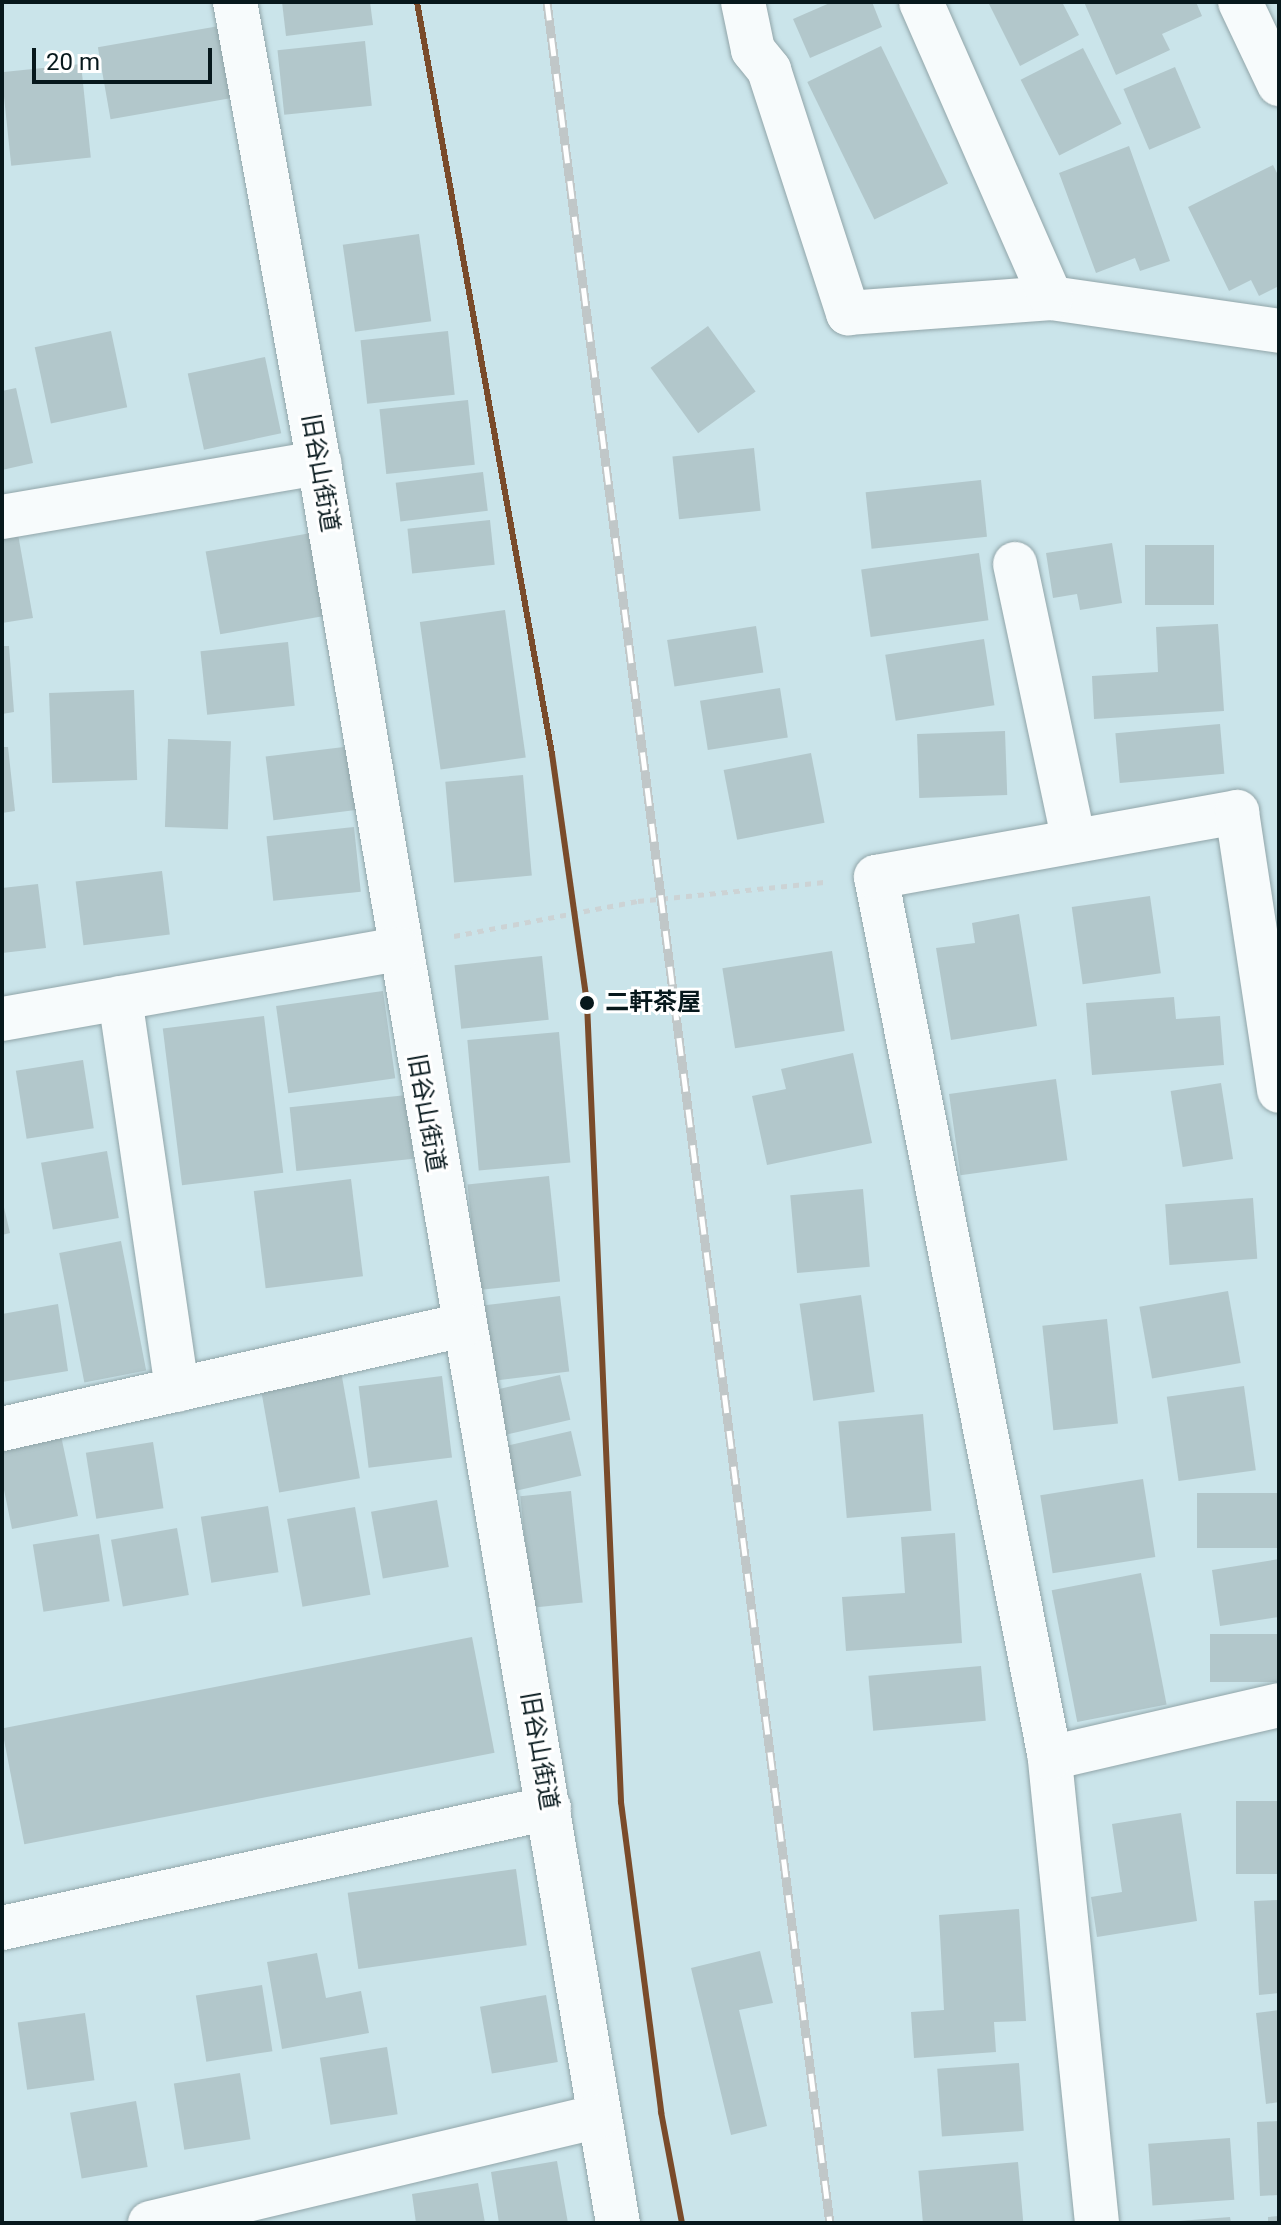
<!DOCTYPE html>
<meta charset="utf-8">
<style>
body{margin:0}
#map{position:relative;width:1281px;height:2225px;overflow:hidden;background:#cae4ea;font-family:Roboto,"Noto Sans JP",sans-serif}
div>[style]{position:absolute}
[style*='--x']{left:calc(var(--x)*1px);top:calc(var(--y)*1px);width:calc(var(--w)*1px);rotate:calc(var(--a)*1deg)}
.building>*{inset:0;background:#b2c7cb;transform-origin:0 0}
.path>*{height:5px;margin-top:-2.5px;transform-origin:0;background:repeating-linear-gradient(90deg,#ccd3d5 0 6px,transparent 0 12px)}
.roads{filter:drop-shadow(0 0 2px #91a5a9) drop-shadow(0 0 2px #91a5a9)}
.minor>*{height:44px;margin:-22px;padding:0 22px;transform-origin:22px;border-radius:22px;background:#f7fbfc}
.rail>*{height:9px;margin-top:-4.5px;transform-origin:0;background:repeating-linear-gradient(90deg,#fff 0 18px,#c0c7c8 0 36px);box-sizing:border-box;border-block:2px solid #c0c7c8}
.tram-1>*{height:6px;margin:-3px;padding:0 3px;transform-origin:3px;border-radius:3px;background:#7a4b2a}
.dots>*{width:22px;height:22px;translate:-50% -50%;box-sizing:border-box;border:4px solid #fff;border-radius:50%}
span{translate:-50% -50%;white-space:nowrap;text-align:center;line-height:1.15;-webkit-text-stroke:6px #fff;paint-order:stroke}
.street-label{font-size:24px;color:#07181c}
.stop-label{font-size:24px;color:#07181c;font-weight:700}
.left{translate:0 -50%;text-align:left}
.frame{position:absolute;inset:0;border:4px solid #07181c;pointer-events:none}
.scale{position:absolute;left:32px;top:48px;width:180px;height:36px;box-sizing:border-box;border:4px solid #07181c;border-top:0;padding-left:10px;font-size:24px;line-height:28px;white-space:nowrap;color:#07181c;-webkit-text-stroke:6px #fff;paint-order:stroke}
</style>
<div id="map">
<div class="building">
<div style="clip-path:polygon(282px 2px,370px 2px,373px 25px,286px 36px)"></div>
<div style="clip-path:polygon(832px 2px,872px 2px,882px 27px,810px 58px,793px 19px)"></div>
<div style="clip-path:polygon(988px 2px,1062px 2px,1079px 35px,1020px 66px)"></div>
<div style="clip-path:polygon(1084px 2px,1196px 2px,1202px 16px,1162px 34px,1170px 50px,1116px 75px)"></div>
<div style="left:219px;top:26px;width:73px;height:123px;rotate:80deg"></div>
<div style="left:365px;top:41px;width:65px;height:88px;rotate:84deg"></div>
<div style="left:881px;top:46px;width:153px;height:82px;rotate:64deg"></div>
<div style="left:1083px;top:48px;width:85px;height:70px;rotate:63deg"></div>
<div style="left:81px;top:64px;width:94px;height:80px;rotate:84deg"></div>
<div style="left:1175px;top:67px;width:66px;height:56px;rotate:67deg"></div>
<div style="clip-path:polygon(1129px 146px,1170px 261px,1140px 271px,1135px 258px,1096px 273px,1059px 173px)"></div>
<div style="clip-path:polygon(1273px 165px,1279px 177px,1279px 286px,1259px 296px,1251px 280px,1229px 291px,1188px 207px)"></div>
<div style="left:419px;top:234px;width:88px;height:77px;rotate:82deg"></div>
<div style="left:708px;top:326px;width:81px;height:71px;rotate:54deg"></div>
<div style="left:111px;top:331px;width:78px;height:78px;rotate:78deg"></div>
<div style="left:448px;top:331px;width:64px;height:88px;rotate:84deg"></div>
<div style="left:265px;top:357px;width:78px;height:79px;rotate:78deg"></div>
<div style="clip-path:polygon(16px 388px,33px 463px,2px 470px,2px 391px)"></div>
<div style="left:468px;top:400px;width:65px;height:89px;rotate:84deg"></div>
<div style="left:754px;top:448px;width:63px;height:82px;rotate:84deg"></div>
<div style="left:483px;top:472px;width:39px;height:88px;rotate:83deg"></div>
<div style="left:981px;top:480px;width:57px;height:116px;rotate:84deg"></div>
<div style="left:490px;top:520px;width:45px;height:83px;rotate:84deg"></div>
<div style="clip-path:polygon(16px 523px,33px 618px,2px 623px,2px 526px)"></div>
<div style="left:311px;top:533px;width:84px;height:107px;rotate:80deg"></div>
<div style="clip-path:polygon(1112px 543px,1122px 603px,1080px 610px,1077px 594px,1053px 598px,1046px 553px)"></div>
<div style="left:1145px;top:545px;width:69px;height:60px"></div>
<div style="left:979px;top:553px;width:68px;height:119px;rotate:82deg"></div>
<div style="left:505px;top:610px;width:149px;height:86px;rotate:82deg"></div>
<div style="clip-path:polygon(1218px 624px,1224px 711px,1094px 719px,1092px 676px,1158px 672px,1156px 627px)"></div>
<div style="left:756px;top:626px;width:47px;height:90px;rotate:81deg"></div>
<div style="left:984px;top:639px;width:67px;height:100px;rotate:81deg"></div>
<div style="left:288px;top:642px;width:64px;height:88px;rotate:84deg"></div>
<div style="clip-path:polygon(2px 646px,9px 646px,14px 712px,2px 714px)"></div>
<div style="left:780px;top:688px;width:50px;height:81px;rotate:81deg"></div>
<div style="left:134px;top:690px;width:90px;height:85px;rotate:88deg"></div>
<div style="left:1220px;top:724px;width:50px;height:105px;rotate:85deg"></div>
<div style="left:1005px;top:731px;width:64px;height:88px;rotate:88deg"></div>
<div style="left:168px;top:739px;width:63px;height:88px;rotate:2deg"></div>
<div style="left:352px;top:746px;width:64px;height:87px;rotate:83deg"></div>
<div style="clip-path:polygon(2px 747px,8px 747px,15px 811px,2px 813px)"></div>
<div style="left:811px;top:753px;width:71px;height:89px;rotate:79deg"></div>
<div style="left:523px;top:775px;width:101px;height:78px;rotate:85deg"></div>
<div style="left:354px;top:827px;width:65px;height:88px;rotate:84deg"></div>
<div style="left:162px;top:871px;width:64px;height:87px;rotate:83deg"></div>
<div style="clip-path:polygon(38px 884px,46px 948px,2px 953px,2px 888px)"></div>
<div style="left:1150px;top:896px;width:78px;height:79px;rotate:82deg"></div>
<div style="clip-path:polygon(1019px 914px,1037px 1026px,951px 1040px,936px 948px,975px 943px,972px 923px)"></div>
<div style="left:832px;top:951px;width:81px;height:111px;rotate:81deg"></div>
<div style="left:542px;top:956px;width:64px;height:88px;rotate:84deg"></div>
<div style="left:383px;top:991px;width:88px;height:108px;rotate:82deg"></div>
<div style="clip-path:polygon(1174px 997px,1176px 1019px,1220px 1016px,1224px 1065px,1092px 1075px,1086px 1003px)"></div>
<div style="left:264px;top:1016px;width:158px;height:102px;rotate:83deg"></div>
<div style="left:559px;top:1032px;width:131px;height:92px;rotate:85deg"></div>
<div style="clip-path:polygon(853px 1053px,872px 1143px,767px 1165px,752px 1096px,786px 1089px,781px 1069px)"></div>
<div style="left:83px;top:1060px;width:69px;height:68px;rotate:81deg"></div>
<div style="left:1056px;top:1079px;width:82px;height:108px;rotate:82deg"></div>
<div style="left:1221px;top:1083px;width:77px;height:51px;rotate:81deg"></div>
<div style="left:407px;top:1095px;width:64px;height:118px;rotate:84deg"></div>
<div style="left:107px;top:1151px;width:68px;height:67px;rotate:80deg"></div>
<div style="left:549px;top:1176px;width:106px;height:82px;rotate:84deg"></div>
<div style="left:351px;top:1179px;width:98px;height:98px;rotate:83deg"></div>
<div style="left:863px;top:1189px;width:78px;height:73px;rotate:85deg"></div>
<div style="left:1253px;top:1198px;width:61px;height:88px;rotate:86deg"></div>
<div style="clip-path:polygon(2px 1199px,10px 1233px,2px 1235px)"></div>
<div style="left:121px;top:1241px;width:132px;height:63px;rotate:79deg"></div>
<div style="left:1228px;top:1291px;width:73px;height:90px;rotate:80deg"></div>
<div style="left:861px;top:1295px;width:98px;height:62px;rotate:82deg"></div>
<div style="left:560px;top:1296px;width:76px;height:80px;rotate:83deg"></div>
<div style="clip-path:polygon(58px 1304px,68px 1371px,2px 1382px,2px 1314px)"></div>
<div style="left:1107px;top:1319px;width:105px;height:65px;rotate:84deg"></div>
<div style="left:341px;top:1371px;width:109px;height:82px;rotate:80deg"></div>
<div style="left:560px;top:1375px;width:46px;height:68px;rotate:77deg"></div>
<div style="left:442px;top:1376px;width:82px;height:84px;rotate:83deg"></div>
<div style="left:1244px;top:1386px;width:85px;height:78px;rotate:82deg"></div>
<div style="left:923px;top:1414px;width:97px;height:85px;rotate:85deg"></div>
<div style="clip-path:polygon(60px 1431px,78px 1516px,12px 1529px,2px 1480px,2px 1442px)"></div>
<div style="left:571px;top:1431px;width:46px;height:68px;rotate:77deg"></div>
<div style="left:153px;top:1442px;width:67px;height:68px;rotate:81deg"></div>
<div style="left:1143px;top:1479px;width:79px;height:104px;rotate:81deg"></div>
<div style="left:571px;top:1491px;width:112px;height:51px;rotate:84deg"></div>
<div style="left:1279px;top:1493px;width:55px;height:82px;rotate:90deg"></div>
<div style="left:437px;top:1500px;width:68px;height:67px;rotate:80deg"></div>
<div style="left:268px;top:1506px;width:67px;height:68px;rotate:81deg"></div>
<div style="left:355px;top:1507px;width:89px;height:69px;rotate:80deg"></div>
<div style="left:177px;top:1528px;width:68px;height:67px;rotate:80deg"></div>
<div style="clip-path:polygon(955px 1533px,962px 1643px,846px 1651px,842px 1597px,905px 1593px,901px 1537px)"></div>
<div style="left:99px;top:1534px;width:68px;height:67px;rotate:81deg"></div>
<div style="clip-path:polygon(1279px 1559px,1279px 1617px,1220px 1626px,1212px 1570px)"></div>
<div style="left:1141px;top:1573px;width:134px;height:91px;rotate:79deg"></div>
<div style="left:1279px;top:1634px;width:48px;height:69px;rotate:90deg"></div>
<div style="left:472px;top:1637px;width:118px;height:479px;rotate:79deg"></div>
<div style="left:981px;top:1666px;width:55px;height:113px;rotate:85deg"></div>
<div style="left:1279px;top:1801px;width:73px;height:43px;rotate:90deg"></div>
<div style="clip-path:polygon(1181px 1813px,1197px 1921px,1097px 1937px,1091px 1897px,1122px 1892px,1112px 1824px)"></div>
<div style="left:516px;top:1869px;width:77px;height:170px;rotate:82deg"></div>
<div style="clip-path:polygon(1279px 1900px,1279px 1993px,1259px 1995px,1254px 1901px)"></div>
<div style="clip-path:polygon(1019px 1909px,1026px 2021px,994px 2022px,996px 2052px,914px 2058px,911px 2012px,944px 2010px,939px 1915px)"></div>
<div style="clip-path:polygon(760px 1951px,773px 2003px,739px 2010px,767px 2126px,731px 2135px,691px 1968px)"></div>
<div style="clip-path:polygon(317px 1953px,326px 1998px,361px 1991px,369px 2033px,282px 2049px,267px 1962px)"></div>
<div style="left:262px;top:1985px;width:67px;height:67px;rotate:81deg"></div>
<div style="left:546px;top:1995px;width:68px;height:67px;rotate:80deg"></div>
<div style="clip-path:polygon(1279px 2010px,1279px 2102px,1266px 2104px,1256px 2013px)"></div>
<div style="left:85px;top:2013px;width:68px;height:68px;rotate:82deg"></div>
<div style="left:387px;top:2047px;width:68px;height:68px;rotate:81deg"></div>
<div style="left:1019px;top:2063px;width:68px;height:82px;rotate:86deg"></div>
<div style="left:240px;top:2073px;width:67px;height:67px;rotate:81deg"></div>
<div style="left:136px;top:2101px;width:67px;height:67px;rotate:80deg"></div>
<div style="clip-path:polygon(1279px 2121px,1279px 2195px,1260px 2196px,1257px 2122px)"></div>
<div style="left:1230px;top:2138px;width:62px;height:82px;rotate:86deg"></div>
<div style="clip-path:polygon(557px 2161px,568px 2223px,499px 2223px,491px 2172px)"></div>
<div style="left:1018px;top:2162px;width:61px;height:100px;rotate:85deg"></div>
<div style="clip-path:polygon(478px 2183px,485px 2223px,416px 2223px,412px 2194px)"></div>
<div style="clip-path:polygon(1279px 2216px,1279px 2223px,1268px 2223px,1268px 2217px)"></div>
<div style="clip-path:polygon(1230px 2217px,1231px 2223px,1179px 2223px,1179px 2221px)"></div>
</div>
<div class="path">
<div style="--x:454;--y:936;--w:187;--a:-10.8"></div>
<div style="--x:638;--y:901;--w:187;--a:-5.8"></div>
</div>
<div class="roads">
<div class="minor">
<div style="--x:235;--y:2;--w:469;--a:79.7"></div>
<div style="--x:319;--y:463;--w:1785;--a:80.36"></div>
<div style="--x:743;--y:2;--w:49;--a:78.2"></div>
<div style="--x:753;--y:50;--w:26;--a:51"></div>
<div style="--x:769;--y:70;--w:256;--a:72"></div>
<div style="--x:848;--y:313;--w:204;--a:-4.2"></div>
<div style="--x:1051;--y:298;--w:230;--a:8.2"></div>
<div style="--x:921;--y:2;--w:323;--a:66.3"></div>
<div style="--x:1240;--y:2;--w:91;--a:64.6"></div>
<div style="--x:2;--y:517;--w:322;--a:-9.7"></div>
<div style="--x:1015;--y:564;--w:283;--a:78"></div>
<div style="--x:120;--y:998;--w:396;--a:81.7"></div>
<div style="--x:2;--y:1019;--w:403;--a:-10"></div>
<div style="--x:2;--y:1429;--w:473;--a:-12.7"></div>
<div style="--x:1050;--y:1758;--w:235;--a:-13"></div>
<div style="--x:2;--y:1928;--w:560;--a:-12.37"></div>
<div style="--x:150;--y:2223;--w:461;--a:-13.4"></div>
<div style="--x:1097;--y:2223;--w:467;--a:-95.8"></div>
<div style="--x:1050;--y:1758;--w:898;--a:-101.17"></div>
<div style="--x:876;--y:877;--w:367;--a:-10.2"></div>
<div style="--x:1237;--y:812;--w:282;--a:81.4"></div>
</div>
</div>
<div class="rail">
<div style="--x:547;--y:2;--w:2239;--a:82.74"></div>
</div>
<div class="tram-1">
<div style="--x:417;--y:2;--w:764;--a:79.82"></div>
<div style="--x:552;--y:754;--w:251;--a:82"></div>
<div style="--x:587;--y:1003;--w:800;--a:87.56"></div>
<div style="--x:621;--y:1802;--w:313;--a:82.6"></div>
<div style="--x:661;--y:2112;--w:113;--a:79.3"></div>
</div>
<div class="dots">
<div style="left:587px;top:1003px;background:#07181c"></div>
</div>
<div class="street-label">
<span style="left:320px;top:473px;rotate:80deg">旧谷山街道</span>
<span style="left:426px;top:1113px;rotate:80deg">旧谷山街道</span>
<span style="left:539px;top:1751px;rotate:80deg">旧谷山街道</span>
</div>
<div class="stop-label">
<span class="left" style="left:605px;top:1003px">二軒茶屋</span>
</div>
<div class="frame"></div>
<div class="scale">20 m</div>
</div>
